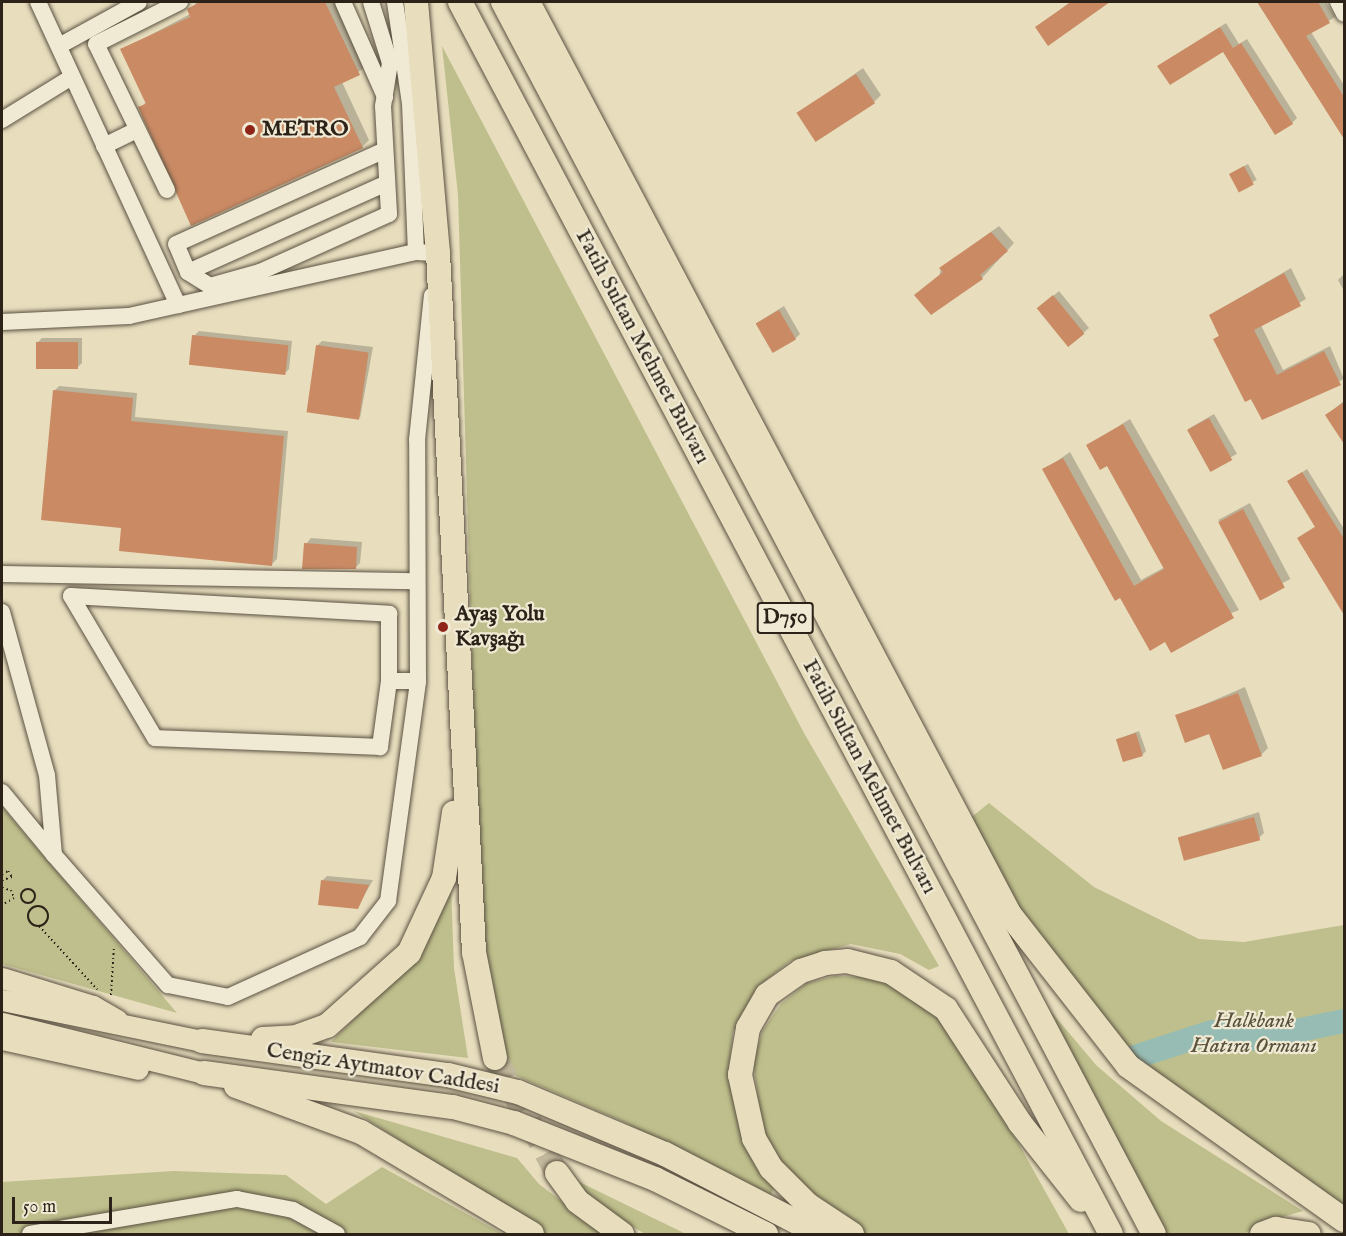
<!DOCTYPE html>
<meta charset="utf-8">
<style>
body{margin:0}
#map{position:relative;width:1346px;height:1236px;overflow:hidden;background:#e8debe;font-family:"IM FELL English",serif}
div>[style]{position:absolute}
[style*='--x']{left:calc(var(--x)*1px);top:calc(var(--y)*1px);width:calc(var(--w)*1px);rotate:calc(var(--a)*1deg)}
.green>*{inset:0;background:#bebf8c}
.shadow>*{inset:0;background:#0003;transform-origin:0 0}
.river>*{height:24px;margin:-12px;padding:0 12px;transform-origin:12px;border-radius:12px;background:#97bcb3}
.building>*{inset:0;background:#ca8a64;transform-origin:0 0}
.highway-tunnel>*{height:24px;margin-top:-12px;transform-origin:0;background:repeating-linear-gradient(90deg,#c2b89d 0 24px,transparent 0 36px)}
.path>*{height:2px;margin-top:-1px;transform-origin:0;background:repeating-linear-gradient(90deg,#2c2218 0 1.5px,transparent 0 4.5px)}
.path>.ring{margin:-1px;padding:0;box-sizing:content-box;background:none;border:2px solid #2c2218;border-radius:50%}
.roads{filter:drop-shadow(0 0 2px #5b5142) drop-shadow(0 0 2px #5b5142)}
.minor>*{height:16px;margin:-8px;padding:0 8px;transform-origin:8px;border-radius:8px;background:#f0ead5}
.major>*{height:21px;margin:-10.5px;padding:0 10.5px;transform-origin:10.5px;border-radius:10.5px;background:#e8debe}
.highway>*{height:24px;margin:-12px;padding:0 12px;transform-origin:12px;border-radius:12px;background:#e8debe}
.dots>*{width:16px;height:16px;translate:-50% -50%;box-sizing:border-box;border:3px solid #f0ead5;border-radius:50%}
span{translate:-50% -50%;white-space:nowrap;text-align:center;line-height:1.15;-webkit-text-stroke:4.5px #f0ead5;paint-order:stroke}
.shield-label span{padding:2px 4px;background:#f0ead5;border:2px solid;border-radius:4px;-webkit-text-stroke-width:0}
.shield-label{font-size:21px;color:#2c2218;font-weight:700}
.poi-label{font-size:22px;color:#2c2218;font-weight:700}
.left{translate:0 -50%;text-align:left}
.street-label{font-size:22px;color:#2c2218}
.park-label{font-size:22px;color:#58513b;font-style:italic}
.frame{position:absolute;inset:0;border:3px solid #2c2218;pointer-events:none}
.scale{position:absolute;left:12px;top:1197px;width:100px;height:27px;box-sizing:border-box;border:3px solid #2c2218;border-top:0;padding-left:8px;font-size:18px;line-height:21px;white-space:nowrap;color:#2c2218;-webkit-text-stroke:4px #f0ead5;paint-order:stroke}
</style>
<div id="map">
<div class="green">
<div style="clip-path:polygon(442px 46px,804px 733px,939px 966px,929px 970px,900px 954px,851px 944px,790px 961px,761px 984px,733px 1032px,729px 1068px,742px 1133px,774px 1188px,769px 1199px,624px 1122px,505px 1071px,480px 931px,458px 195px)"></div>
<div style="clip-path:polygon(989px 803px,1094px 887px,1199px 939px,1244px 942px,1344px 925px,1344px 1208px,1128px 1052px,1017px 906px,968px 820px)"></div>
<div style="clip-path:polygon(2px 807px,115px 940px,177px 1013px,2px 964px)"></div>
<div style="clip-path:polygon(451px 886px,454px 968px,468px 1058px,331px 1042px,402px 971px)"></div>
<div style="clip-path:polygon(835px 976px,867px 977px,909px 992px,947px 1026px,968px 1053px,1069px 1234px,864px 1234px,792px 1180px,763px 1130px,753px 1063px,763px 1030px,781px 1004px,807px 983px)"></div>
<div style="clip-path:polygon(1048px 1008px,1096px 1065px,1161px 1121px,1303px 1211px,1261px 1223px,1244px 1234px,1167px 1234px)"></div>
<div style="clip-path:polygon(354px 1111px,517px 1158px,539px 1184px,604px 1234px,545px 1234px)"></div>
<div style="clip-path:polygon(382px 1167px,503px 1234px,2px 1234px,2px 1182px,174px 1171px,286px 1175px,326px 1204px)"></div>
<div style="clip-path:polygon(567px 1176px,686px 1234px,645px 1234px,600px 1207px)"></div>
</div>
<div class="shadow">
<div style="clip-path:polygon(196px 2px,335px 2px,366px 67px,342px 82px,369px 140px,362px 147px,140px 108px,147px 101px,122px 50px,192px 13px)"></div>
<div style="clip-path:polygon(1070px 2px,1107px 2px,1049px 44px,1037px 27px)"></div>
<div style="clip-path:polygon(1259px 2px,1326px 2px,1335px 17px,1311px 32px,1344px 85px,1344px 128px,1341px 130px)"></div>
<div style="clip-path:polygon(1226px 23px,1239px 44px,1247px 39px,1297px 118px,1292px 123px,1223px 50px,1159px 66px)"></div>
<div style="clip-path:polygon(863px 68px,881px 95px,874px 102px,799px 113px)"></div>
<div style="left:1248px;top:164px;width:18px;height:20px;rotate:61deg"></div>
<div style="clip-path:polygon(999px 226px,1014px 243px,982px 278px,931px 313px,941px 268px)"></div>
<div style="clip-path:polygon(1291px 268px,1306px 299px,1261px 325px,1283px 370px,1330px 346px,1344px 379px,1262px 418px,1215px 340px,1220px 334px,1210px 315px)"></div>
<div style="clip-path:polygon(1344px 274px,1344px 291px,1338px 280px)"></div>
<div style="clip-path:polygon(1059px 291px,1089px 328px,1069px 345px,1044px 304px)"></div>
<div style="clip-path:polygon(784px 306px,800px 334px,795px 339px,757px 323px)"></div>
<div style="clip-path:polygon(199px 331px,292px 341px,289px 369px,284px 374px,194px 336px)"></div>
<div style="clip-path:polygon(42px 338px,82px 338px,82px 363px,77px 368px,37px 343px)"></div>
<div style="clip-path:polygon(322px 341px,373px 347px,360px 418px,317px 346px)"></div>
<div style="clip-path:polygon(59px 386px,137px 393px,135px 417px,288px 431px,277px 559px,272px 564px,123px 527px,54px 391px)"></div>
<div style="clip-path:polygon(1344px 401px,1344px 441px,1327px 415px)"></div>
<div style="left:1214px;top:414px;width:46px;height:30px;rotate:60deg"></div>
<div style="clip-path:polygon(1130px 419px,1239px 610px,1166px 640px,1121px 596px,1044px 470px,1070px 452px,1141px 580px,1165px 567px,1108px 464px,1088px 445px)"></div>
<div style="clip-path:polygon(1307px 469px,1344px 529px,1344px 611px,1298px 538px,1316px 526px,1288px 482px)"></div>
<div style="left:1250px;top:503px;width:86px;height:36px;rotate:62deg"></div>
<div style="clip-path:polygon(311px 538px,362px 542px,360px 563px,355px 568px,306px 544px)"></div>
<div style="clip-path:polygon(1245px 687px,1268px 748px,1261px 755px,1177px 716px)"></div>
<div style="clip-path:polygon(1139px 731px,1146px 751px,1142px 755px,1118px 739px)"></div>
<div style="clip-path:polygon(1259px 812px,1264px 833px,1259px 838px,1180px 837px)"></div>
<div style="clip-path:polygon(327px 876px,373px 880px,357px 908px,322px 881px)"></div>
</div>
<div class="river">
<div style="--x:1135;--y:1057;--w:81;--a:-18"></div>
<div style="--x:1212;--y:1032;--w:45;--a:9"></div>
<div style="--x:1256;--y:1039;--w:90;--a:-11.6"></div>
</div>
<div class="building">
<div style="clip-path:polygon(200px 2px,325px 2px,360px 75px,334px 87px,363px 148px,191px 226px,138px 107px,146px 104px,120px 49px,190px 17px,187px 9px)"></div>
<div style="clip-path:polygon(1071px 2px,1110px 2px,1048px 46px,1035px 27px)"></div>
<div style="clip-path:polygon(1257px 2px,1318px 2px,1330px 23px,1306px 36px,1344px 97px,1344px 139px)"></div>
<div style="clip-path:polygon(1220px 27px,1233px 48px,1241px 43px,1293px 124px,1275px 135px,1223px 52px,1170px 85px,1157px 66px)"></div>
<div style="left:856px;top:74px;width:35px;height:71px;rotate:57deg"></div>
<div style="left:1244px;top:166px;width:21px;height:17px;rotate:62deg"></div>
<div style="clip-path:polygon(991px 232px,1008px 251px,980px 275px,983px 279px,931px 315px,914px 295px,943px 272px,939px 268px)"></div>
<div style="clip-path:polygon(1284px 273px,1301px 306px,1254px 330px,1277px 375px,1324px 351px,1341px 385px,1262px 420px,1251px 399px,1245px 402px,1213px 339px,1219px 336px,1209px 315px)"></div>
<div style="left:1053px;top:295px;width:50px;height:21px;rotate:51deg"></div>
<div style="left:779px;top:310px;width:34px;height:27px;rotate:60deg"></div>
<div style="left:192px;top:335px;width:97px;height:30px;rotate:6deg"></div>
<div style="left:36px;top:342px;width:42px;height:27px"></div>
<div style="left:316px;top:345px;width:53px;height:68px;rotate:8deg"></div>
<div style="clip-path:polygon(53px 390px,133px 398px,131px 421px,284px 436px,272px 566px,119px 551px,121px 528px,41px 520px)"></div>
<div style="clip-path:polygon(1344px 402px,1344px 444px,1325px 415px)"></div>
<div style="left:1209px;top:418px;width:48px;height:25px;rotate:61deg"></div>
<div style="clip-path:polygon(1123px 424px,1234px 618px,1171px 653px,1165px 642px,1150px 651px,1120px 598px,1115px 601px,1042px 469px,1063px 458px,1134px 586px,1164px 569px,1107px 466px,1100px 470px,1086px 445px)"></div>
<div style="clip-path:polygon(1302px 472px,1344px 539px,1344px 615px,1297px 538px,1315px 527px,1287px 481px)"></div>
<div style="left:1243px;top:509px;width:89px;height:28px;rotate:62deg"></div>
<div style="clip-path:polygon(304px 543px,357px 547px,356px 569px,302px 569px)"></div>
<div style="clip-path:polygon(1238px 693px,1262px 756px,1223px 770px,1209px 734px,1185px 743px,1175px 715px)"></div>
<div style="left:1136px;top:733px;width:24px;height:21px;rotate:73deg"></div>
<div style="left:1254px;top:817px;width:24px;height:79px;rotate:75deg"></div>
<div style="clip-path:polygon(321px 880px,369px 885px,358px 909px,318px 905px)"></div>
</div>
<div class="highway-tunnel">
<div style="--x:495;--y:1058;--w:131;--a:61.7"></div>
</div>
<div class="path">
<div style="--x:2;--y:874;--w:7;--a:-27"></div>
<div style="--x:8;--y:871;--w:7;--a:56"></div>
<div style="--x:12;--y:877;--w:10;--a:163"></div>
<div style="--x:2;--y:888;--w:9;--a:13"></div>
<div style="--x:11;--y:890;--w:9;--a:69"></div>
<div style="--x:14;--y:898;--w:14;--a:150"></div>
<div class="ring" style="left:21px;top:889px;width:12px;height:12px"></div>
<div class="ring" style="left:28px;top:906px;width:18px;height:18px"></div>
<div style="--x:39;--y:926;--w:86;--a:47.4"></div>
<div style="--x:111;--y:995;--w:49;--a:-86.5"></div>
</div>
<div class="roads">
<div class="minor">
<div style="--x:38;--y:2;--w:334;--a:65.2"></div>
<div style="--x:343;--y:2;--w:104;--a:66.1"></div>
<div style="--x:371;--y:2;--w:64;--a:72.7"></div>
<div style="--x:390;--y:63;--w:44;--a:99.2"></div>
<div style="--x:383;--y:106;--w:108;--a:86.8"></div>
<div style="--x:389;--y:214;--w:141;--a:155.8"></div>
<div style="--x:260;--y:272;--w:52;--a:164.4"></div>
<div style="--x:210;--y:286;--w:26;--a:-148"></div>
<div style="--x:188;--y:272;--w:30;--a:-113"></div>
<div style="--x:176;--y:244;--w:229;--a:-24.2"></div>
<div style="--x:395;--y:2;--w:102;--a:81.6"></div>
<div style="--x:410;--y:103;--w:149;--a:87.7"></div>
<div style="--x:1338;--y:2;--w:13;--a:63"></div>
<div style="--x:59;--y:46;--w:91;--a:-28.8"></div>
<div style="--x:2;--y:120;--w:82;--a:-31.6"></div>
<div style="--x:104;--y:146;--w:37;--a:-26"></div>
<div style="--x:167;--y:190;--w:162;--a:-115.9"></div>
<div style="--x:96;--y:44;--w:94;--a:-26.6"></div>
<div style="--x:188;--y:272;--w:218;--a:-24.1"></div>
<div style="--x:2;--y:322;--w:127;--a:-2.7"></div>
<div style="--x:129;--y:316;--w:294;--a:-12.6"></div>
<div style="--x:416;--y:252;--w:22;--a:3"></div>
<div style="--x:2;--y:574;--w:413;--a:1"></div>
<div style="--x:71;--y:596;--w:319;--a:3.2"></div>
<div style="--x:389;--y:614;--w:67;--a:90"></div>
<div style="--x:389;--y:681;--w:67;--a:97.8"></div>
<div style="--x:380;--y:747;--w:225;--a:-177.7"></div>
<div style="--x:155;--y:738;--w:165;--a:-120.6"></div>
<div style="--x:2;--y:612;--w:169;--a:74.6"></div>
<div style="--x:47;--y:775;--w:80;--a:85"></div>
<div style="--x:54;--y:855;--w:173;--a:48.8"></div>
<div style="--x:168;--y:985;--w:61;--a:11.3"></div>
<div style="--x:228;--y:997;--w:145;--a:-24.4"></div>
<div style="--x:360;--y:937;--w:46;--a:-52.1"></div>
<div style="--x:388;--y:901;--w:222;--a:-82.2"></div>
<div style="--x:418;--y:681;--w:241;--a:-90.2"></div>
<div style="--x:417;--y:440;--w:145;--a:-84.1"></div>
<div style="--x:389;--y:681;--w:29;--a:0"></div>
<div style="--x:2;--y:792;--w:82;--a:50.5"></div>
<div style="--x:30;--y:1234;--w:210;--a:-9.6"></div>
<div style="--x:237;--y:1199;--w:57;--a:11.1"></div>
<div style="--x:293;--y:1210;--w:50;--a:28.6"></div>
</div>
<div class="major">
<div style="--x:2;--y:978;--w:95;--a:17.1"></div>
<div style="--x:93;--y:1006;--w:28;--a:30"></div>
<div style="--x:2;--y:1000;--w:204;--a:11.6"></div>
<div style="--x:2;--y:1023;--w:208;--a:13.9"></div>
<div style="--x:2;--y:1039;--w:139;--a:12.4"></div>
</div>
<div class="highway">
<div style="--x:416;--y:2;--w:252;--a:85"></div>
<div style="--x:438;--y:253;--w:700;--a:87.05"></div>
<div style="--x:474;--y:952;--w:108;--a:78.8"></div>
<div style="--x:460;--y:2;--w:1393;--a:62.15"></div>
<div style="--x:503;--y:2;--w:1393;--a:62.15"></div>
<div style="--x:528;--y:2;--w:1032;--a:62.17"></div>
<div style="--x:1000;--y:902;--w:208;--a:52"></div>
<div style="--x:1128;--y:1066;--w:265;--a:35.5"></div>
<div style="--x:263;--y:1039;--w:33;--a:-3"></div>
<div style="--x:296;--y:1037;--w:33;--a:-20"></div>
<div style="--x:327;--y:1026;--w:110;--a:-41.7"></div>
<div style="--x:409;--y:953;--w:83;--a:-65"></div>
<div style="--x:444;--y:878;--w:66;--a:-81.3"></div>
<div style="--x:202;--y:1041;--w:248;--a:7.9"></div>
<div style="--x:448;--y:1075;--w:72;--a:13.7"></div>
<div style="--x:518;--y:1092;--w:160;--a:22.9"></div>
<div style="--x:665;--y:1154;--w:174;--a:27.3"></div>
<div style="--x:204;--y:1073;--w:251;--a:7.8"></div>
<div style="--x:453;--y:1107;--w:63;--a:14.7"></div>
<div style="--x:514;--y:1123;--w:152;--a:21.7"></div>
<div style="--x:655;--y:1179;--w:124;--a:26.4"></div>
<div style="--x:236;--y:1086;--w:133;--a:20.2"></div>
<div style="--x:361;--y:1132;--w:199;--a:30.8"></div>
<div style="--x:557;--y:1173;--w:34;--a:54"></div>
<div style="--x:577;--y:1201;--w:56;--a:36.3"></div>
<div style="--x:852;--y:1234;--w:53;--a:-146.6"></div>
<div style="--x:808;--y:1205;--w:52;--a:-135"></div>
<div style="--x:771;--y:1168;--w:34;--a:-120"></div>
<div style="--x:754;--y:1138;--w:65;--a:-102.5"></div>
<div style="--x:740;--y:1075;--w:48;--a:-80.3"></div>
<div style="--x:748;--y:1028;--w:38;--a:-60"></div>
<div style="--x:767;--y:995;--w:42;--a:-35.2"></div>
<div style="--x:801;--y:971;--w:25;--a:-18"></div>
<div style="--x:825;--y:963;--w:22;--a:-5"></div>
<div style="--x:847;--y:961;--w:45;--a:14"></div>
<div style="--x:891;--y:972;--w:66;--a:33.9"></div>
<div style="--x:946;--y:1009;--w:136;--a:57"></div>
<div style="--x:1020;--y:1123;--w:98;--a:51.6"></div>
<div style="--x:1262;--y:1234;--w:15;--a:-20"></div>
<div style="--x:1276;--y:1229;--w:33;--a:9"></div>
</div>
</div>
<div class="dots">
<div style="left:250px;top:130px;background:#8f2418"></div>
<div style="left:443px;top:627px;background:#8f2418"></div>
</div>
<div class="shield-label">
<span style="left:785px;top:618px">D750</span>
</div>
<div class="poi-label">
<span class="left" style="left:262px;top:130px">METRO</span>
<span class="left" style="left:455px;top:627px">Ayaş Yolu<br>Kavşağı</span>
</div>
<div class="street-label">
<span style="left:642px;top:347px;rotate:62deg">Fatih Sultan Mehmet Bulvarı</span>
<span style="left:869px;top:777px;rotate:62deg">Fatih Sultan Mehmet Bulvarı</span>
<span style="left:383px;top:1069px;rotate:9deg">Cengiz Aytmatov Caddesi</span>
</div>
<div class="park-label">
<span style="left:1254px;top:1034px">Halkbank<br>Hatıra Ormanı</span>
</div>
<div class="frame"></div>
<div class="scale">50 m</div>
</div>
